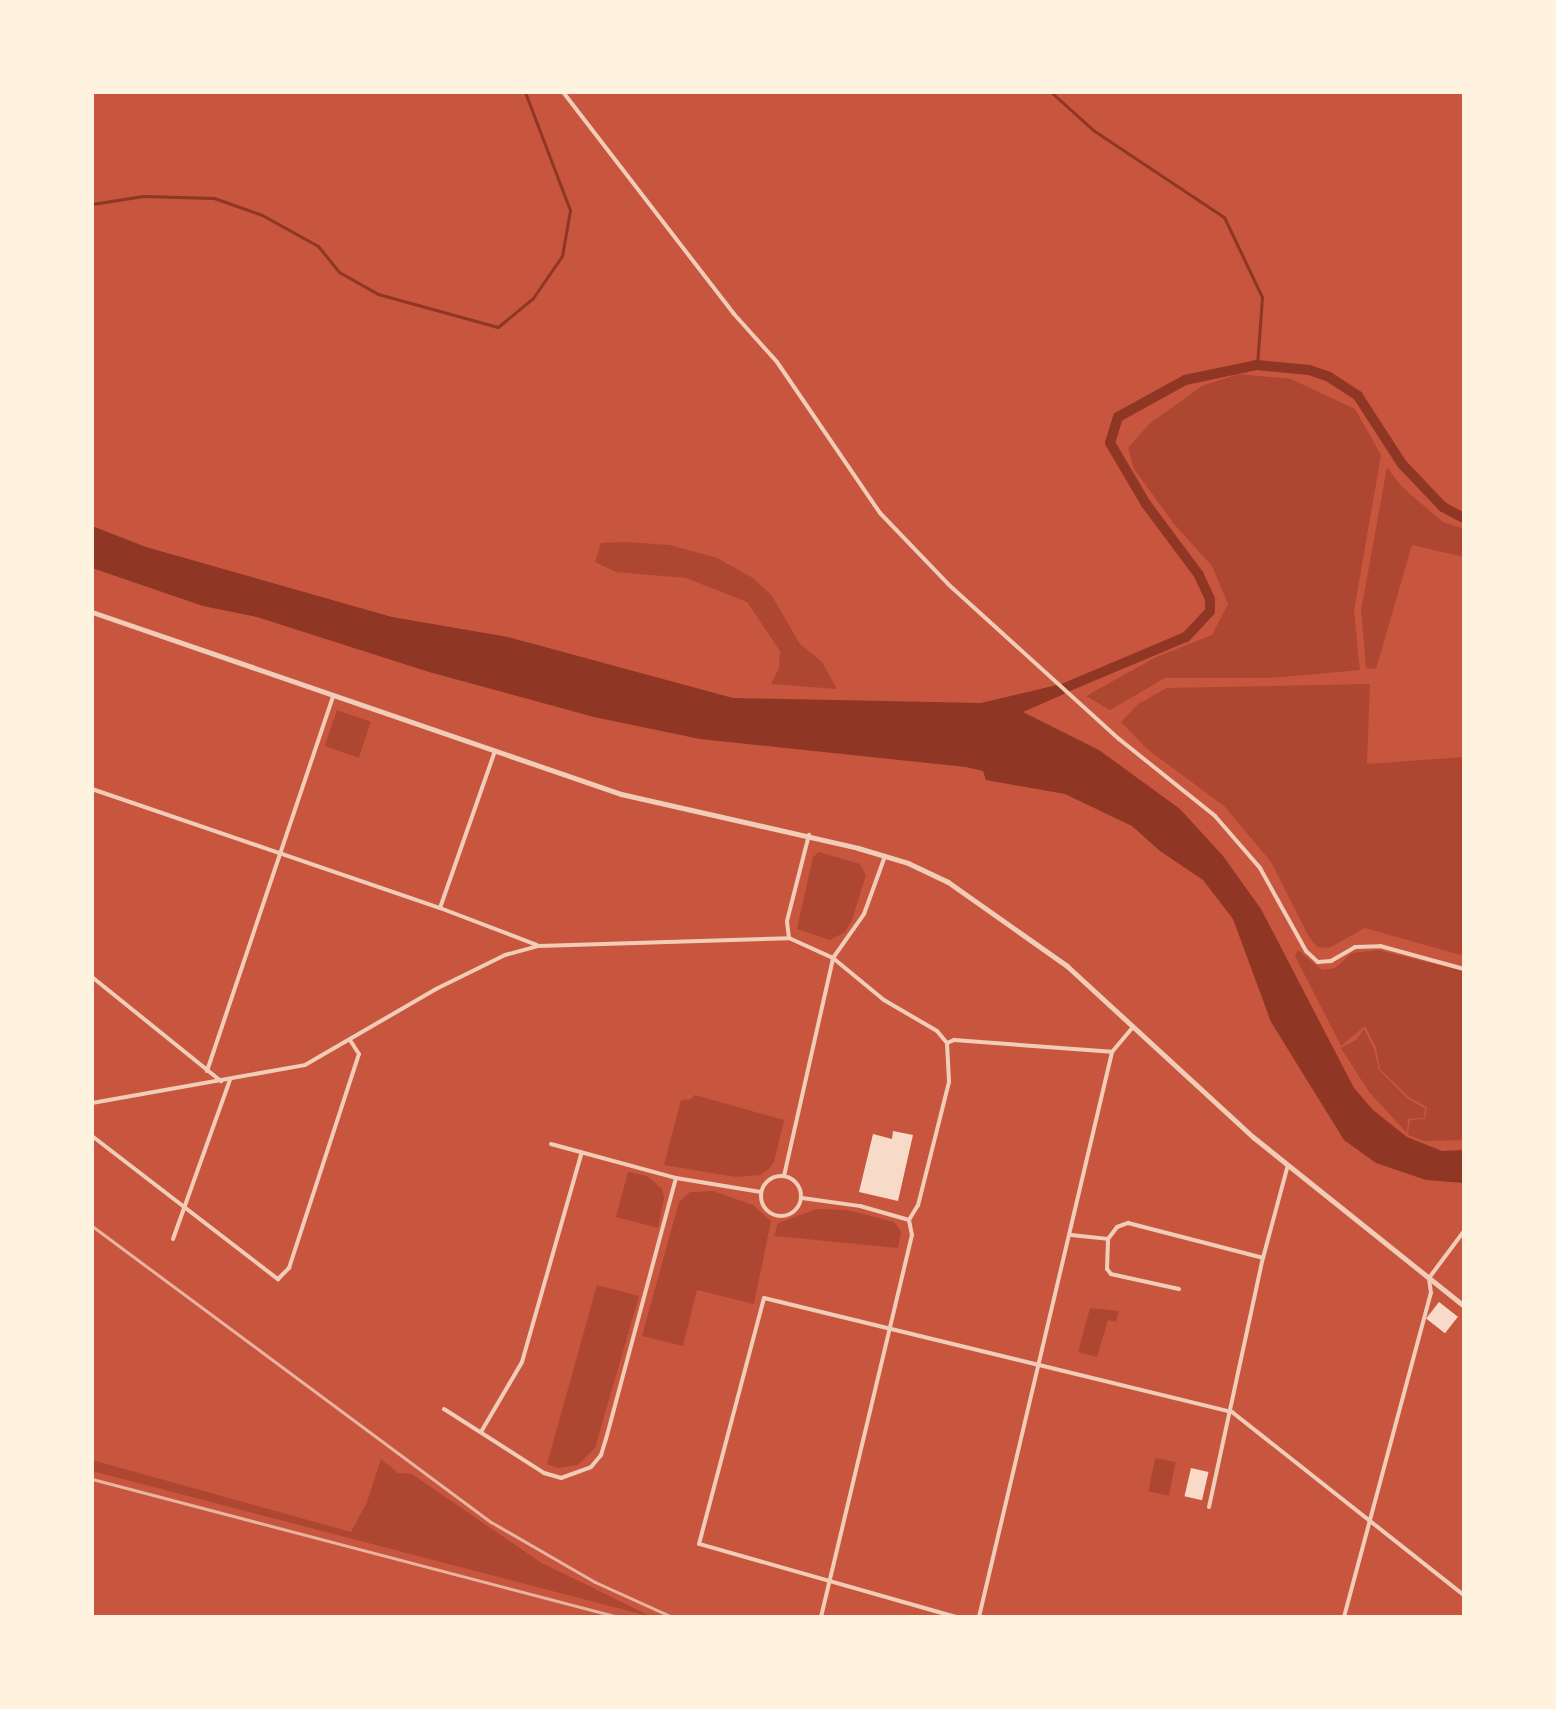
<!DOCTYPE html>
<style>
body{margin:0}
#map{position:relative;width:1556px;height:1709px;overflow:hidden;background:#c8553d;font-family:"Playfair Display",serif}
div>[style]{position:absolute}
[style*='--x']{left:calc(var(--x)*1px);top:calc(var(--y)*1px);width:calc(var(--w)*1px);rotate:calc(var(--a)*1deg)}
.green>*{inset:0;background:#ae4732;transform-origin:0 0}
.water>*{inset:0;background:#8f3625}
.stream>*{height:3px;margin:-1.5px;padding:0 1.5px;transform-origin:1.5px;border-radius:1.5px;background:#8f3625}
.canal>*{height:10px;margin:-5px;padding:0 5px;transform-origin:5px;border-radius:5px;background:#8f3625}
.building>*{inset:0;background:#f7dbc8;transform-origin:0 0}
.minor>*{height:4px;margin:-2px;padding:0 2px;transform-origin:2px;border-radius:2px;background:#f1ccb7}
.minor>.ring{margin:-2px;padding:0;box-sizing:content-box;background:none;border:4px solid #f1ccb7;border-radius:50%}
.tertiary>*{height:5px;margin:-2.5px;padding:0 2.5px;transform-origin:2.5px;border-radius:2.5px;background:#f1ccb7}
.rail>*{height:3px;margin:-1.5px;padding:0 1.5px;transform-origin:1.5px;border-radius:1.5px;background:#e9b49f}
span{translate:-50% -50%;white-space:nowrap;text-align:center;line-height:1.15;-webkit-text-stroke:8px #fff3e0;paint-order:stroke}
.frame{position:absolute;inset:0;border:94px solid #fff3e0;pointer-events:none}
</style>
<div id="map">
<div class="green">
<div style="clip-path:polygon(1239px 374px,1291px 379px,1355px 409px,1381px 455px,1354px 611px,1360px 670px,1271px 678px,1165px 678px,1110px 710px,1086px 696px,1154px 658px,1212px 635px,1228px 604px,1212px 566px,1174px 524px,1134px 469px,1128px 448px,1149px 424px,1202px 386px)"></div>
<div style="clip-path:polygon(1387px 467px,1401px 486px,1443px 522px,1464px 529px,1464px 557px,1412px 545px,1376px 669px,1366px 668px,1361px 611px)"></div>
<div style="clip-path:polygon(625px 542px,670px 545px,717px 558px,753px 578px,772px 596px,800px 644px,822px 662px,837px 689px,771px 684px,779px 668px,780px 651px,747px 602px,686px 578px,616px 572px,595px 562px,601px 543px)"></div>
<div style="clip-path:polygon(1370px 684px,1367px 764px,1464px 757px,1464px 956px,1365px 928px,1329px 948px,1317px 947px,1309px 937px,1271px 862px,1224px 806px,1147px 749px,1121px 722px,1138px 704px,1167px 688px)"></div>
<div style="left:337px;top:710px;width:36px;height:38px;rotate:19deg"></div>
<div style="clip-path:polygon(819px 852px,860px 864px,866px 875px,852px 920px,845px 932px,830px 940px,797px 929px,813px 857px)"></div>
<div style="clip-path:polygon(1298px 950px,1322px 970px,1335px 968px,1352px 953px,1378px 950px,1464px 971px,1464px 1140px,1424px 1141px,1408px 1135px,1410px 1120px,1425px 1119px,1427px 1107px,1409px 1097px,1380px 1069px,1376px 1047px,1365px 1026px,1341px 1046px,1295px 956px)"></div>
<div style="clip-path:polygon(1364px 1029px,1374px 1049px,1379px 1070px,1408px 1099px,1425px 1108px,1424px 1118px,1408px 1119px,1407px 1133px,1369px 1092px,1341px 1048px,1356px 1040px)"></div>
<div style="clip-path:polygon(695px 1095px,784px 1120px,774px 1162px,769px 1169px,760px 1175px,736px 1177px,664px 1165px,681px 1100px,691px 1099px)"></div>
<div style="clip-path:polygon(628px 1172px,647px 1176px,662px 1189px,664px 1198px,658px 1228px,616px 1217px)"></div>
<div style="clip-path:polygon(713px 1191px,753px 1205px,771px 1221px,754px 1304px,697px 1290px,683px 1346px,642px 1336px,679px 1202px,690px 1192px)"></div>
<div style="clip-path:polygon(817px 1209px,847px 1210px,894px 1222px,901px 1232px,898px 1248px,774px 1236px,778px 1223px)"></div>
<div style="clip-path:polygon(597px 1285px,639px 1296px,595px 1448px,578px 1465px,558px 1468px,547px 1464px)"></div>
<div style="clip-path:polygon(1090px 1308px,1119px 1311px,1116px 1322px,1108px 1320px,1097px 1357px,1078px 1352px)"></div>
<div style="left:1155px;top:1458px;width:21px;height:34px;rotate:11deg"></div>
<div style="clip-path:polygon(381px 1459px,398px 1473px,412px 1474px,540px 1562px,652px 1617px,92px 1471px,92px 1460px,351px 1532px,367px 1502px)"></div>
</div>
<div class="water">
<div style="clip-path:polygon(92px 526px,146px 547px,392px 617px,508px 637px,733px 698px,981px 703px,1057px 685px,1064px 694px,1023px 712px,1099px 750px,1180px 809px,1223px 856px,1261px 909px,1354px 1088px,1373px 1110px,1407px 1137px,1442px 1151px,1464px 1150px,1464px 1183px,1426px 1180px,1376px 1163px,1344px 1140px,1271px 1022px,1233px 919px,1203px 880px,1160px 851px,1132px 826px,1065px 794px,986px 780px,983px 771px,966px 767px,700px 739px,594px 717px,429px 672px,257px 617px,203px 606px,92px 568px)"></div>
</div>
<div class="stream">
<div style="--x:1051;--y:92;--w:57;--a:42.1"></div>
<div style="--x:1093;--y:130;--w:157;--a:33.6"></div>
<div style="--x:1224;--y:217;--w:89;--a:64.6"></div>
<div style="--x:1262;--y:297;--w:68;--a:94.2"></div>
<div style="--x:92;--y:204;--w:52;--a:-8.9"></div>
<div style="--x:143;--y:196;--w:71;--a:1.6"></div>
<div style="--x:214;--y:198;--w:51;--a:19.5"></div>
<div style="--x:262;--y:215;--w:64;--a:29"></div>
<div style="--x:318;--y:246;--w:33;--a:51"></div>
<div style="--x:339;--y:272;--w:45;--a:29.4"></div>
<div style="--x:378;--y:294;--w:124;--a:15.4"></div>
<div style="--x:498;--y:327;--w:45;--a:-39.6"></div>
<div style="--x:533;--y:298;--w:51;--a:-55.4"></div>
<div style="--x:562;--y:256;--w:47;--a:-80.1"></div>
<div style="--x:570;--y:210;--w:126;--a:-110.9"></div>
</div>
<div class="canal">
<div style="--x:1055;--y:692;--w:142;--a:-22.8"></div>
<div style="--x:1186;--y:637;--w:35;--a:-47"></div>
<div style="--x:1210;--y:611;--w:12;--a:-90"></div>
<div style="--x:1210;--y:599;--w:26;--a:-115"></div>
<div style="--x:1199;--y:575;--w:89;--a:-126.7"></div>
<div style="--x:1146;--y:504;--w:71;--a:-120.5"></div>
<div style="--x:1110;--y:443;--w:27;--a:-73"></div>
<div style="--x:1118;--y:417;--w:77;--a:-28.9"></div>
<div style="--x:1185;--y:380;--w:74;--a:-11.8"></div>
<div style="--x:1257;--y:365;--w:52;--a:5.5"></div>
<div style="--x:1309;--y:370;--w:21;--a:19"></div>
<div style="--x:1329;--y:377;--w:35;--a:33"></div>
<div style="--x:1358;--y:396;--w:81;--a:57.1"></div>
<div style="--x:1402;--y:464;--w:59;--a:46.4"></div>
<div style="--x:1443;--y:507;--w:24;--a:28"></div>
</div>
<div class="building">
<div style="clip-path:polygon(893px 1131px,913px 1135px,898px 1201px,859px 1192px,873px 1134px,892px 1139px)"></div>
<div style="left:1439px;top:1302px;width:24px;height:21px;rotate:38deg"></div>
<div style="left:1191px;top:1468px;width:18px;height:29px;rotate:13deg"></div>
</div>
<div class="minor">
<div style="--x:563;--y:92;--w:280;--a:52.4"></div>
<div style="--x:734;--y:314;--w:64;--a:48.1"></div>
<div style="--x:777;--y:362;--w:183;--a:55.7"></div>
<div style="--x:880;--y:513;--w:98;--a:46.2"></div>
<div style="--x:948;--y:584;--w:231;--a:42.2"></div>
<div style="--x:1119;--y:739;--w:123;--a:38.7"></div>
<div style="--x:1215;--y:816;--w:69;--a:49.1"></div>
<div style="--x:1260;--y:868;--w:95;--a:61"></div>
<div style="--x:1306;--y:951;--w:16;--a:43"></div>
<div style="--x:1318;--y:962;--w:13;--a:-4"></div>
<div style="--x:1331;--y:961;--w:28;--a:-30"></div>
<div style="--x:1355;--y:947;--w:25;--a:-2"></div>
<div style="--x:1380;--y:946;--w:87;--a:15.3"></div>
<div style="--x:92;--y:789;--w:368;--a:18.9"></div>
<div style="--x:440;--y:908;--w:104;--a:20.9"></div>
<div style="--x:440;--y:908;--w:166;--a:-70.7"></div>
<div style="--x:789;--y:938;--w:17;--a:-97"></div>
<div style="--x:787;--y:921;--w:89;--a:-75.7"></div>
<div style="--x:92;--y:977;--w:166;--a:38.9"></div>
<div style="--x:947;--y:1043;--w:8;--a:-23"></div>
<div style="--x:954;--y:1040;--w:158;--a:4.3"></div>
<div style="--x:207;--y:1071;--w:395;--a:-71.4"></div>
<div style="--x:92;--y:1103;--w:216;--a:-10.1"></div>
<div style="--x:305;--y:1065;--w:151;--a:-30.1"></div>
<div style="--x:436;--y:989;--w:77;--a:-26.2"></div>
<div style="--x:505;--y:955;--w:35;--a:-15"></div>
<div style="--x:539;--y:946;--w:250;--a:-1.8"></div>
<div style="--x:789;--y:938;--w:48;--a:24.4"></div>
<div style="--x:833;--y:958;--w:66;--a:39.5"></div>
<div style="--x:884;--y:1000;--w:61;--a:30.3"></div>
<div style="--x:937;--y:1031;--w:16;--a:50"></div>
<div style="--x:947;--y:1043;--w:39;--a:87"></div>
<div style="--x:949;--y:1082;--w:127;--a:104.1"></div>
<div style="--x:918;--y:1205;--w:17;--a:121"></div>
<div style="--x:909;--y:1220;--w:15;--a:79"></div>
<div style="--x:912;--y:1235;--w:393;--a:103.4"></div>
<div style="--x:92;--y:1136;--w:235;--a:37.6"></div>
<div style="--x:278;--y:1279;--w:16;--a:-45"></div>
<div style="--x:289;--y:1268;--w:225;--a:-71.9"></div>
<div style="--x:359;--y:1054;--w:17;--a:-123"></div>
<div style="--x:551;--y:1144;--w:130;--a:15.2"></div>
<div style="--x:676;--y:1178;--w:86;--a:9.4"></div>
<div class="ring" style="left:761px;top:1176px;width:36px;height:36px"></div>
<div style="--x:784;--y:1176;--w:223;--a:-77.3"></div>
<div style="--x:833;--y:958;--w:54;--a:-54.8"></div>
<div style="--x:864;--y:914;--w:62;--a:-70.1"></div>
<div style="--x:802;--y:1198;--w:59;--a:7.9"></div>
<div style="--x:860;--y:1206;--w:51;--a:15.9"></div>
<div style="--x:1071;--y:1235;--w:37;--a:6"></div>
<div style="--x:173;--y:1239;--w:169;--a:-70.3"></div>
<div style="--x:1179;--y:1289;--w:70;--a:-167.6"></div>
<div style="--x:1111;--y:1274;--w:6;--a:-129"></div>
<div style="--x:1107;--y:1269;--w:30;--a:-88"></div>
<div style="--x:1108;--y:1239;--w:15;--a:-53"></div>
<div style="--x:1117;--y:1227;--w:12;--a:-20"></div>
<div style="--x:1128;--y:1223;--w:139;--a:14.5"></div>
<div style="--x:444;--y:1409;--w:119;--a:32.6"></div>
<div style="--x:544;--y:1473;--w:18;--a:16"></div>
<div style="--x:561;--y:1478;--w:32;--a:-20"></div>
<div style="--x:591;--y:1467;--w:16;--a:-50"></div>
<div style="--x:601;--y:1455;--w:17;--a:-73"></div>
<div style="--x:606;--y:1439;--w:270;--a:-75"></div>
<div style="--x:481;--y:1432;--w:81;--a:-59.6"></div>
<div style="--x:522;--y:1362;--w:218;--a:-74.1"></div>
<div style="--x:1209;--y:1507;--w:255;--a:-77.8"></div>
<div style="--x:1263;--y:1258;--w:96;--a:-75"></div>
<div style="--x:956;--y:1617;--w:267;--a:-164.1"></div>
<div style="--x:699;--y:1544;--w:254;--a:-75.2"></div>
<div style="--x:764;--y:1298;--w:482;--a:13.7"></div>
<div style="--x:1232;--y:1412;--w:295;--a:38.3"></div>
<div style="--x:979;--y:1617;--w:580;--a:-76.75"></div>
<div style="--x:1112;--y:1052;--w:33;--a:-50"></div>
<div style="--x:1344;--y:1617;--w:335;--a:-75"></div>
<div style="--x:1431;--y:1293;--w:15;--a:-98"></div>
<div style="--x:1429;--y:1278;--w:59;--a:-53.3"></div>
</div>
<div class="tertiary">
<div style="--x:92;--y:612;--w:559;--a:18.99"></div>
<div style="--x:621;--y:794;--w:243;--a:12.8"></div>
<div style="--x:858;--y:848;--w:52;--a:16.7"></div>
<div style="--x:908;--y:863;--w:44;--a:25.4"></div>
<div style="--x:948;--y:882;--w:146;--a:35.2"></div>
<div style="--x:1067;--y:966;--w:253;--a:42.6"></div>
<div style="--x:1253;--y:1137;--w:270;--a:38.7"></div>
</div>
<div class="rail">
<div style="--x:92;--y:1226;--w:497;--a:36.6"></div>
<div style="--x:491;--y:1522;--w:120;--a:30"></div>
<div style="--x:595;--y:1582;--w:85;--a:24.4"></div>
<div style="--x:92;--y:1479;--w:544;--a:14.7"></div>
</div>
<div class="frame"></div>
</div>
